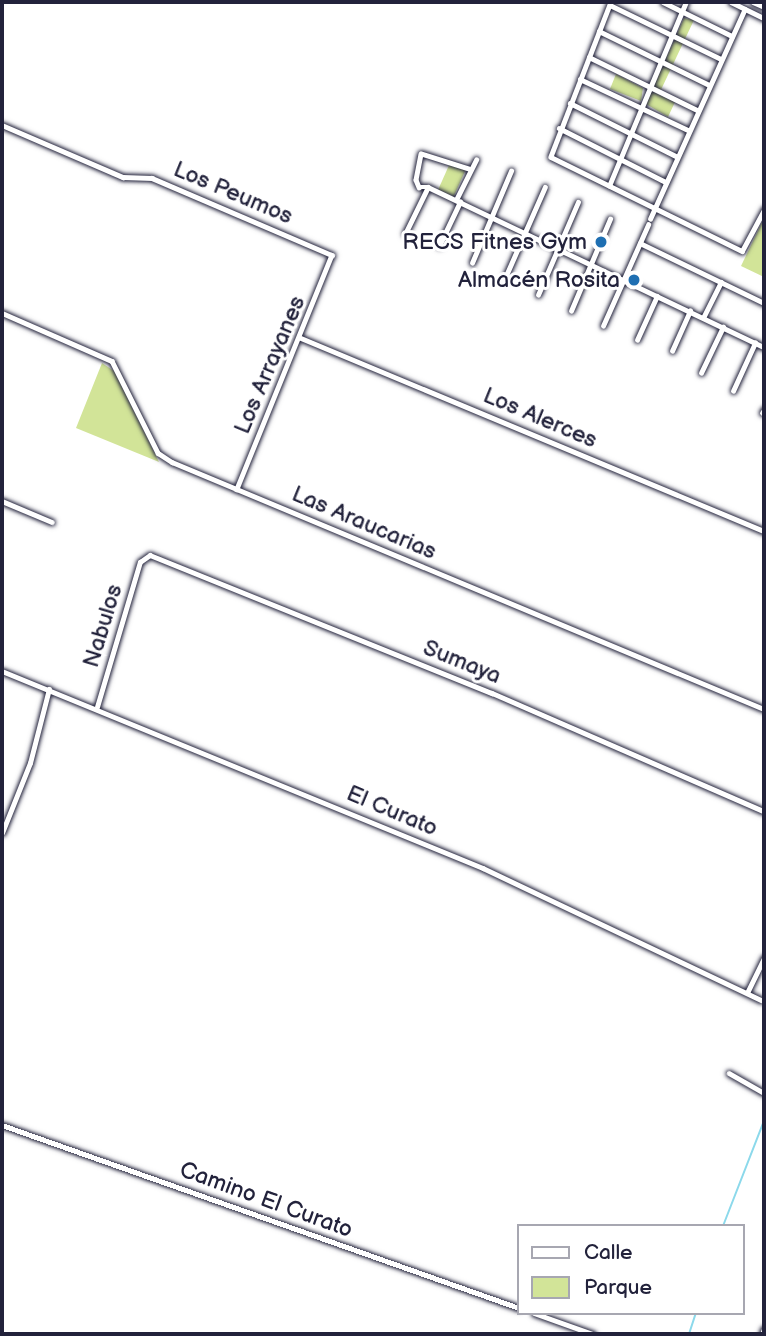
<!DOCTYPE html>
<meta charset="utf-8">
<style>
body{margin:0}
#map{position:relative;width:766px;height:1336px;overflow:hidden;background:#fff;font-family:"Balsamiq Sans",sans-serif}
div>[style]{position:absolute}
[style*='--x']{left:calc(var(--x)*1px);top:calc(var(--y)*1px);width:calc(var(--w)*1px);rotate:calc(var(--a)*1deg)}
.green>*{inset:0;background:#d2e498;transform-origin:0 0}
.stream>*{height:2px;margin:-1px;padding:0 1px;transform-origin:1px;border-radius:1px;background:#8cd9eb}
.roads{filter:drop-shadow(0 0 2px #22223b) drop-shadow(0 0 2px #22223b)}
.minor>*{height:4.5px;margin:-2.25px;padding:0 2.25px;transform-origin:2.25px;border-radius:2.25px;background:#fff}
.dots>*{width:19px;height:19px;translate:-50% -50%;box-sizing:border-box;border:4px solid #fff;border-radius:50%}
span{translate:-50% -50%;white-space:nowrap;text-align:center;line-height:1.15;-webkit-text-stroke:6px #fff;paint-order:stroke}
.street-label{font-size:23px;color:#22223b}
.poi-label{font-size:23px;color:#22223b}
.right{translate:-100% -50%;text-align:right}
.frame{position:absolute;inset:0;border:4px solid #22223b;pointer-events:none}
.legend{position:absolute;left:517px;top:1224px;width:228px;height:91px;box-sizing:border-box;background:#fff;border:2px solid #a7a7b1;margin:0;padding:9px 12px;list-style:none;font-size:21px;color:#22223b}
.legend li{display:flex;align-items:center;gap:14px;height:35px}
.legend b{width:35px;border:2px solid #a7a7b1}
</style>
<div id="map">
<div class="green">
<div style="clip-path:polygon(684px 18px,694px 20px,659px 94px,675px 102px,668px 117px,646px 104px)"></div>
<div style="clip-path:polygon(616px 74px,643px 88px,641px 101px,610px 89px)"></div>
<div style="left:450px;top:163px;width:17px;height:29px;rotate:24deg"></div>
<div style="clip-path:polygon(764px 218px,764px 277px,741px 266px)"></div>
<div style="clip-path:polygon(102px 363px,114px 371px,159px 462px,76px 428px)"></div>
</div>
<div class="stream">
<div style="--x:723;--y:1226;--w:113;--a:-68.7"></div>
<div style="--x:689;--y:1334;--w:22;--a:-72"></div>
</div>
<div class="roads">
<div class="minor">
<div style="--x:611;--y:2;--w:166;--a:111.2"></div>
<div style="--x:551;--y:157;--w:213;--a:26.2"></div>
<div style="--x:742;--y:251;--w:47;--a:-61.8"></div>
<div style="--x:663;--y:2;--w:77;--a:26.2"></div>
<div style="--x:731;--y:2;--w:37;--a:26"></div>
<div style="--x:753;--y:2;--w:12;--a:24"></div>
<div style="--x:610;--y:5;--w:123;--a:25.9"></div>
<div style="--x:599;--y:31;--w:123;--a:26.1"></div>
<div style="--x:589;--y:57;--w:120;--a:26.1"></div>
<div style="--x:580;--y:79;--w:119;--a:25.3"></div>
<div style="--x:570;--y:103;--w:119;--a:26.6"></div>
<div style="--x:2;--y:125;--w:132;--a:23.3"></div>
<div style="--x:123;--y:177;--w:29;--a:2"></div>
<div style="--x:152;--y:178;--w:196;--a:23.2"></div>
<div style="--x:332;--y:255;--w:253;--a:112.1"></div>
<div style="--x:559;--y:128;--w:118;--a:26.8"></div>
<div style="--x:469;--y:169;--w:50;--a:-162.6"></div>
<div style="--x:421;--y:154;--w:26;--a:101"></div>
<div style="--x:416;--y:180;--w:8;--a:67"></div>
<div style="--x:419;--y:187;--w:9;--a:0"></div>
<div style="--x:428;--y:187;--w:372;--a:25.5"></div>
<div style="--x:609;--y:186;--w:199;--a:-67.3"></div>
<div style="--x:456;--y:200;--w:45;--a:-63.4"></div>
<div style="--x:650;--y:219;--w:230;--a:-65.7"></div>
<div style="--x:405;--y:234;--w:52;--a:-63.9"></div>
<div style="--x:640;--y:243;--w:138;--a:25.8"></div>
<div style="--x:439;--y:246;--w:49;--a:-64.5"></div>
<div style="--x:472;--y:263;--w:100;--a:-67"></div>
<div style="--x:505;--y:278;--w:99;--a:-66.3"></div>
<div style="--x:538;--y:295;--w:101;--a:-66.7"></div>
<div style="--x:571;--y:311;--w:100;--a:-67"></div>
<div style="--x:2;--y:313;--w:120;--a:23.6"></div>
<div style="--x:112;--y:361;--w:103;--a:63.4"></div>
<div style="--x:158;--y:453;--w:17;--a:33"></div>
<div style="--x:172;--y:462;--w:641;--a:22.65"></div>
<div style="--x:703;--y:318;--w:40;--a:-63.4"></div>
<div style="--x:603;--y:326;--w:111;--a:-66"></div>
<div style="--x:301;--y:338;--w:502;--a:22.63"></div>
<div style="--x:637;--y:340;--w:48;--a:-65.6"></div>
<div style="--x:672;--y:351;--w:44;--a:-65.8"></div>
<div style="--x:701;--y:373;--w:51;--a:-64.4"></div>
<div style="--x:733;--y:391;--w:53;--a:-65.4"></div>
<div style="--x:762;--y:413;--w:4;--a:-56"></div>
<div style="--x:2;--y:501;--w:54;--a:22.8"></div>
<div style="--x:2;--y:671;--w:520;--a:22.27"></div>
<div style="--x:483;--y:868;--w:308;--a:25.4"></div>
<div style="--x:97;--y:707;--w:151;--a:-73.5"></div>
<div style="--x:140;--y:562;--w:12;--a:-35"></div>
<div style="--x:150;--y:555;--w:369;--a:22"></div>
<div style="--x:492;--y:693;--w:296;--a:23.5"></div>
<div style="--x:2;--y:833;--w:75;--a:-68.2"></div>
<div style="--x:30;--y:763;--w:76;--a:-75.6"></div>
<div style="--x:747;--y:993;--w:39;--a:-64"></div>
<div style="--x:729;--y:1073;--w:40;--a:29.7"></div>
<div style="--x:2;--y:1125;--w:548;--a:19.49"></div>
<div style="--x:534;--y:1313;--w:63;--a:19.6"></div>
<div style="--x:762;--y:1334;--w:5;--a:-68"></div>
</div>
</div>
<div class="dots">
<div style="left:601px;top:242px;background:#1f6fb2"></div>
<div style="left:634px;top:280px;background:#1f6fb2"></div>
</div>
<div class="street-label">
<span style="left:233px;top:193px;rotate:23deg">Los Peumos</span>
<span style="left:270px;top:365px;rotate:-67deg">Los Arrayanes</span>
<span style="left:540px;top:418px;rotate:23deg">Los Alerces</span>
<span style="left:364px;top:523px;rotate:23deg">Las Araucarias</span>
<span style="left:103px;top:626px;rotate:-73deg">Nabulos</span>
<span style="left:462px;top:662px;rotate:22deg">Sumaya</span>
<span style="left:392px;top:811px;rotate:23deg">El Curato</span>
<span style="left:266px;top:1200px;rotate:20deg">Camino El Curato</span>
</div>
<div class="poi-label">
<span class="right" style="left:587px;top:242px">RECS Fitnes Gym</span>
<span class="right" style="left:620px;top:280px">Almacén Rosita</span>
</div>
<div class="frame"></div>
<ul class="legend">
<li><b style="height:9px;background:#fff"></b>Calle</li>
<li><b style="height:19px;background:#d2e498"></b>Parque</li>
</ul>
</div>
